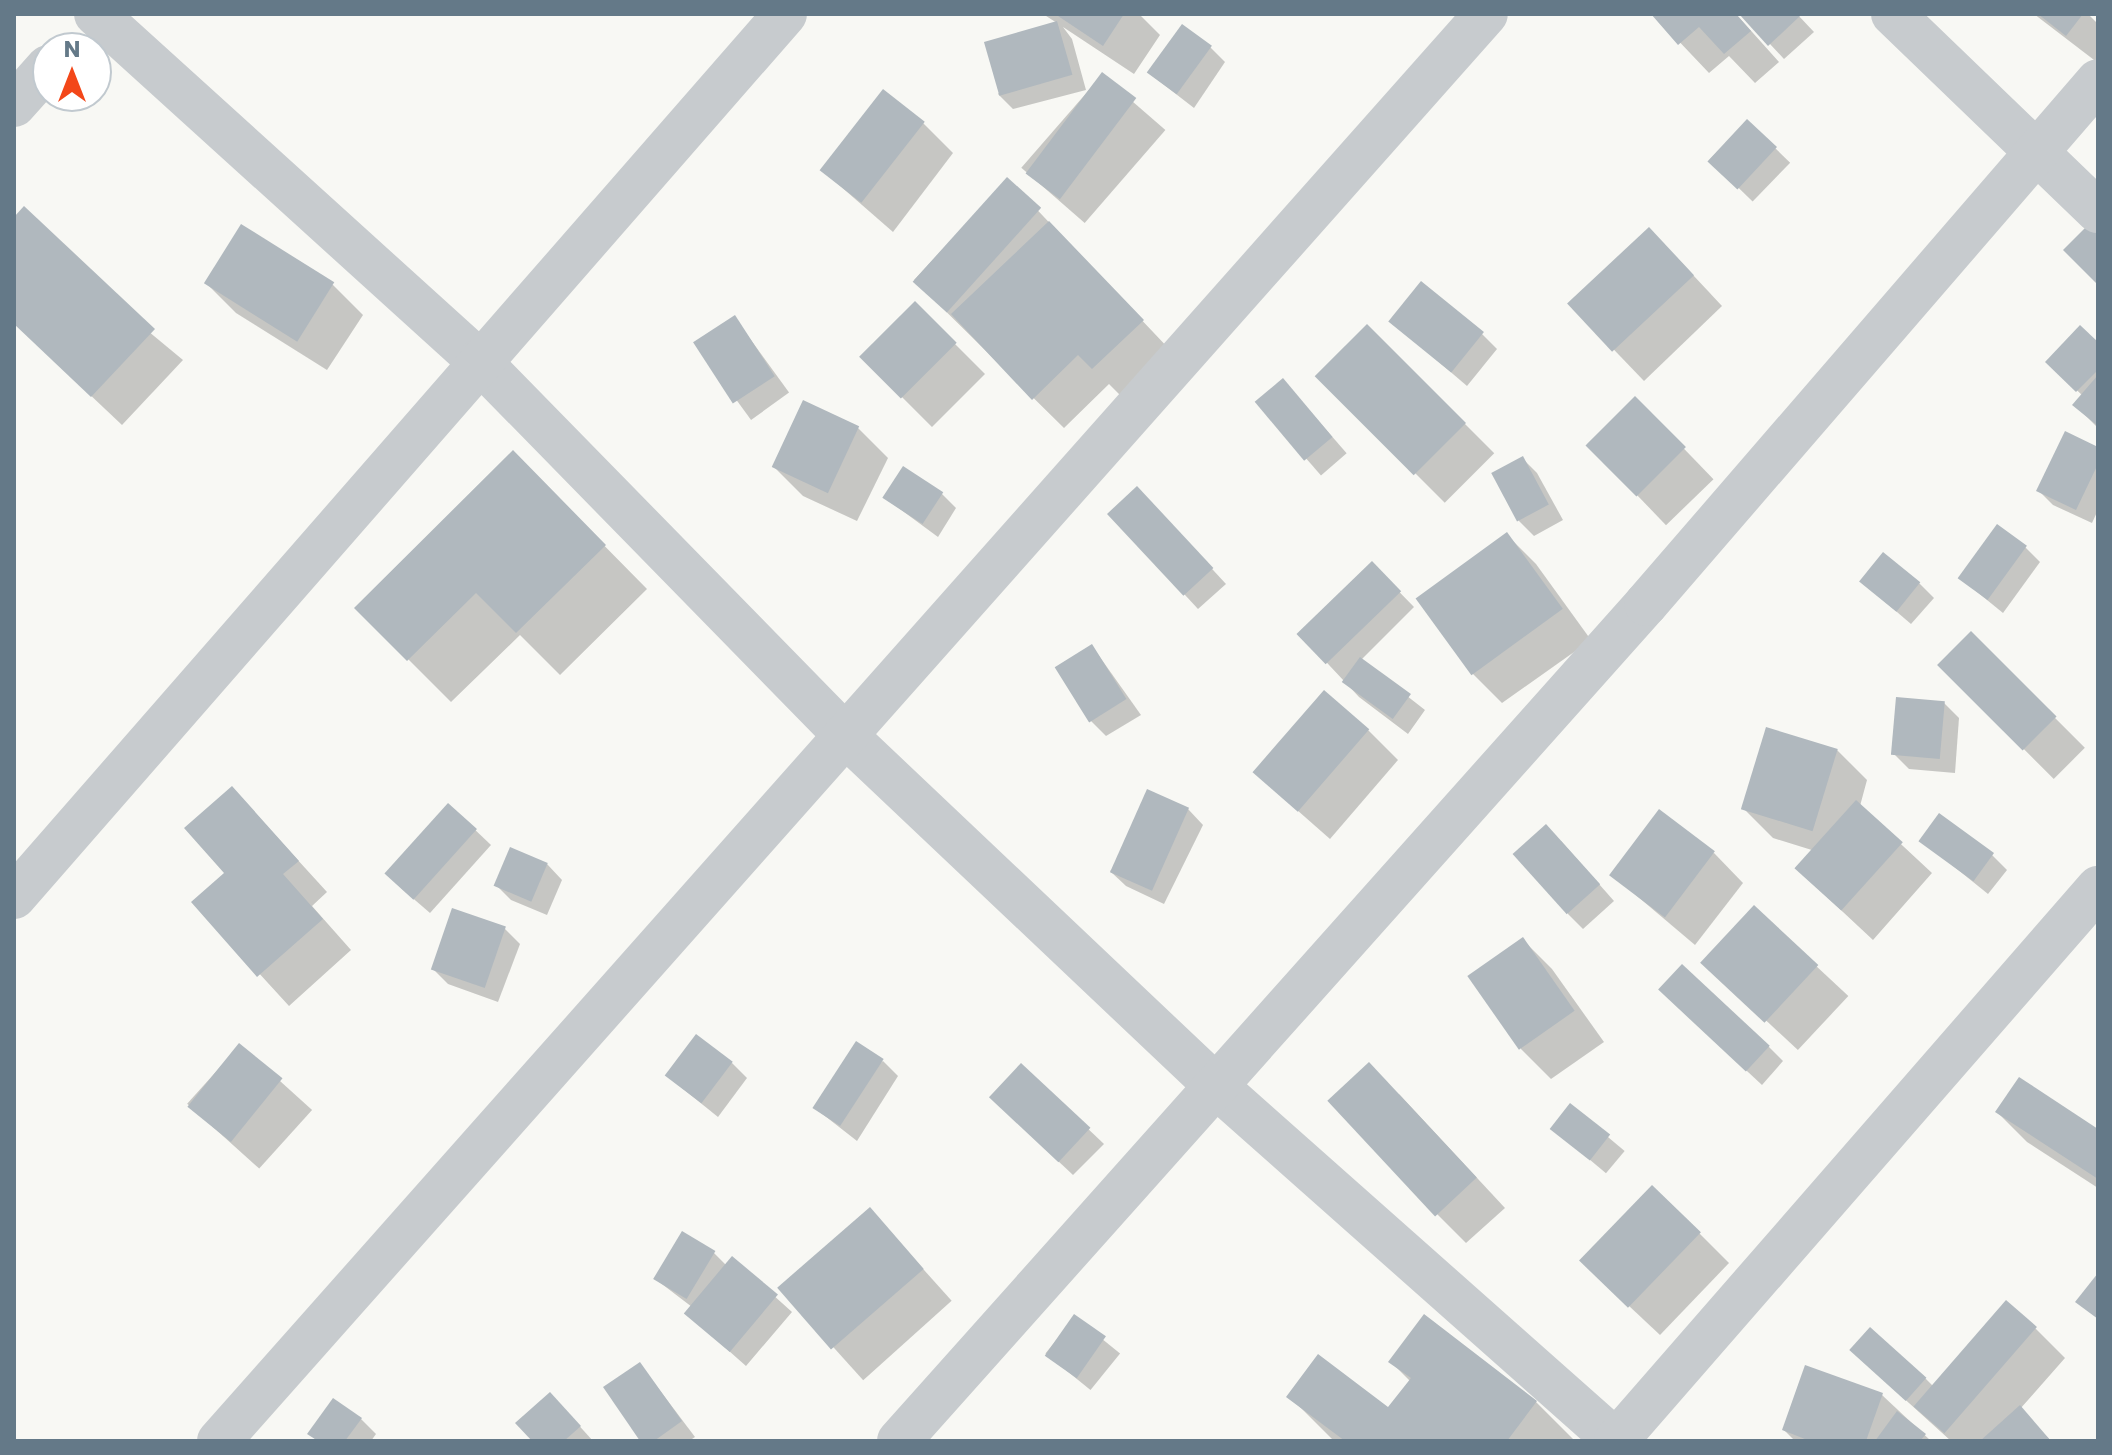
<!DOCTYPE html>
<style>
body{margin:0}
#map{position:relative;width:2112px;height:1455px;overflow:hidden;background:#f8f8f4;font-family:Poppins,sans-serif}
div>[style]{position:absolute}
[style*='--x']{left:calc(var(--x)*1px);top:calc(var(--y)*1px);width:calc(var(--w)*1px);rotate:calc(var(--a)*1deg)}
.shadow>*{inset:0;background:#0003;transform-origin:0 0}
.building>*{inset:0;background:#b0b8be;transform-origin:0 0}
.minor>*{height:44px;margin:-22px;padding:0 22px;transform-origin:22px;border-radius:22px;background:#c7cbce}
span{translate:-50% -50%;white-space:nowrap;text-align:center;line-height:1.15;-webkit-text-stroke:8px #fff;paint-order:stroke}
.frame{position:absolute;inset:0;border:16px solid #647988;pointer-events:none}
.north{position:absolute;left:32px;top:32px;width:80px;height:80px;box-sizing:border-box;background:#fff;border:2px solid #c1c9cf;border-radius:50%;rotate:0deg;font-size:22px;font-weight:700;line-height:32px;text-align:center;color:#647988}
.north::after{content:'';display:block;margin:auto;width:28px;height:36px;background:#f34719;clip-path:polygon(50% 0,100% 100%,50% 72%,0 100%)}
</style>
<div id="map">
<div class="shadow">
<div style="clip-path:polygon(1043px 14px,1139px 14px,1160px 35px,1134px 74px,1063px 27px,1072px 39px,1086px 90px,1013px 109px,998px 94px,1057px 23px)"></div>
<div style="clip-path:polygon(1653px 14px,1736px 14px,1779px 62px,1755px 83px,1729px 56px,1709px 73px)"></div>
<div style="clip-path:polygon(1742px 14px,1797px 14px,1814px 32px,1784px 59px)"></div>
<div style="clip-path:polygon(2034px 14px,2088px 14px,2098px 24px,2098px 63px)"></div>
<div style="clip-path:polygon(1210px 47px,1225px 62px,1194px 108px,1150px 74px)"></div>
<div style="left:1102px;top:75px;width:84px;height:123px;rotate:41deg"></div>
<div style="left:1747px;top:121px;width:60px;height:54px;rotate:44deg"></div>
<div style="clip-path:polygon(923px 123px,953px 153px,893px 232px,823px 171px)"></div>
<div style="clip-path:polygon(1008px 179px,1172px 352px,1123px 398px,1109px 384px,1064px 428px,914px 280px)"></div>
<div style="clip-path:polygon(14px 220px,183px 360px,122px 425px,14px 323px)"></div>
<div style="clip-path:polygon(1679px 260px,1722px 306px,1644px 381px,1571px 305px)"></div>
<div style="clip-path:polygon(206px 283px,333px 285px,363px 315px,327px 370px,236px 313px)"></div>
<div style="left:915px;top:304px;width:99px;height:75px;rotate:45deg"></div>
<div style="left:735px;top:318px;width:92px;height:47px;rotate:54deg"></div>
<div style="clip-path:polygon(1391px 321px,1482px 334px,1497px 349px,1467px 386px)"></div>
<div style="left:1367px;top:326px;width:180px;height:70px;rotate:45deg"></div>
<div style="clip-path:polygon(2098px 344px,2098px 428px,2075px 405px,2083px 396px,2047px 362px)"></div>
<div style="left:1283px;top:380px;width:97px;height:34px;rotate:49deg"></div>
<div style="left:1635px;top:398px;width:113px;height:66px;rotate:46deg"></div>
<div style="clip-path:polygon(858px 428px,888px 458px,857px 521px,803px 496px,773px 466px)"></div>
<div style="clip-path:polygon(2098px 450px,2098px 510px,2092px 523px,2053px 505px,2038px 490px)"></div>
<div style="clip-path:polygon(513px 453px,647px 589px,560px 675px,520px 635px,451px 702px,357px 608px)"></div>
<div style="clip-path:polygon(1522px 458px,1537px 473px,1563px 520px,1534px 536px,1519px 521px)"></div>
<div style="clip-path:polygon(941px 493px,956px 508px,938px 537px,885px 498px)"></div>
<div style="clip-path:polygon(1152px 504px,1226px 584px,1198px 609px,1110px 514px)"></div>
<div style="clip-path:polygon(1506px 534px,1536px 564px,1591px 640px,1502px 703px,1472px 673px)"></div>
<div style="clip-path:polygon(2025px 547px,2040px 562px,2003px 613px,1960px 578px)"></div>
<div style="clip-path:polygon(1372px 564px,1414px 607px,1361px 660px,1425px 710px,1408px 734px,1359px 697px,1300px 634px)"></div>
<div style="clip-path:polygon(1919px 583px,1934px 598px,1911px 624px,1877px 595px)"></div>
<div style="left:1971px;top:634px;width:161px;height:44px;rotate:45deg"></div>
<div style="clip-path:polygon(1092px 646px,1141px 715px,1106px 736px,1091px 721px)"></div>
<div style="clip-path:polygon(1944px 703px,1959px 718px,1955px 773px,1909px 769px,1894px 754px)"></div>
<div style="clip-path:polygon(1368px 730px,1398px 760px,1330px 839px,1256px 774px)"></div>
<div style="clip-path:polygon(1837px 750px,1867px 780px,1860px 806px,1932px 873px,1873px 940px,1798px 870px,1815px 851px,1773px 838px,1743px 808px)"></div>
<div style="clip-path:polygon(232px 788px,327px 892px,312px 906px,351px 950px,289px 1006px,194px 902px,227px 874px)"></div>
<div style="clip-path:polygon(449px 805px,491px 845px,430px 913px,401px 888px)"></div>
<div style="clip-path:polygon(1188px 809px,1203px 825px,1164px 904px,1126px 886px,1110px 871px)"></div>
<div style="clip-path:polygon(1921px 840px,1992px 855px,2007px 870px,1988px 894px)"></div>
<div style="clip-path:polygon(1561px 841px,1614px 901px,1583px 929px,1568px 914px)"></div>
<div style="clip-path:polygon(1714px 853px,1743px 883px,1695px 945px,1611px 874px)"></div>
<div style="clip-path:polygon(547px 864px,562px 880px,547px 915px,511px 900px,496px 885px)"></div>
<div style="left:1754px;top:908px;width:129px;height:74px;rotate:43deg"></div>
<div style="clip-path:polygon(505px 929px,520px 944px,498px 1002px,448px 984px,433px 969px)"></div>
<div style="clip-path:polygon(1522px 939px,1552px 969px,1604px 1042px,1551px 1079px,1521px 1049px)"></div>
<div style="clip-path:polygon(1676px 1005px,1768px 1046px,1783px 1061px,1762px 1085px)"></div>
<div style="left:240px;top:1045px;width:97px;height:79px;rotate:42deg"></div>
<div style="clip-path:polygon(883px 1061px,898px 1076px,857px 1141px,816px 1109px)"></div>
<div style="clip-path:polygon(732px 1063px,747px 1078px,718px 1117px,667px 1076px)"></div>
<div style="clip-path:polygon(1021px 1065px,1104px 1144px,1073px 1175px,1006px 1112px)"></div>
<div style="clip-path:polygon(1399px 1094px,1505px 1208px,1466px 1243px,1436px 1213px)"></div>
<div style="left:1571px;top:1106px;width:70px;height:29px;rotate:40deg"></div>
<div style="clip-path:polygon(1997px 1112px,2098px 1131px,2098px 1188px,2027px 1142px)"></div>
<div style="left:870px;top:1210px;width:122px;height:119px;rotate:48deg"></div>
<div style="clip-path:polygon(1699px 1233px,1729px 1263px,1660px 1335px,1612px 1290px)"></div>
<div style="clip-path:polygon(713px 1252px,727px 1266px,733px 1259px,792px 1312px,746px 1366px,686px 1313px,692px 1307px,654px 1278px)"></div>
<div style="left:1075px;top:1317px;width:58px;height:47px;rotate:39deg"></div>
<div style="clip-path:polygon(1424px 1317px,1536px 1402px,1575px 1441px,1334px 1441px,1289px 1396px,1388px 1410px,1410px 1381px,1391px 1362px)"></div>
<div style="clip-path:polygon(2035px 1328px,2065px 1358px,2020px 1409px,2051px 1441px,1951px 1441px,1867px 1365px,1926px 1379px,1933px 1386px)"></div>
<div style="clip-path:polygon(640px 1364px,695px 1437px,689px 1441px,643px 1441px)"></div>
<div style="clip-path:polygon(1882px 1395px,1931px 1441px,1795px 1441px,1784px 1430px)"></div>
<div style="clip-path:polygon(565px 1410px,593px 1441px,534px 1441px)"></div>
<div style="clip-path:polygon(361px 1419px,376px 1434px,371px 1441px,317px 1441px,310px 1433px)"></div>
</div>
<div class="building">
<div style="clip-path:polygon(1055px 14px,1124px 14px,1103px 46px)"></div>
<div style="clip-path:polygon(1651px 14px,1736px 14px,1751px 31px,1724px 54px,1699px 27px,1678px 45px)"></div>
<div style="clip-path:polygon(1739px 14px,1799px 14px,1800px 16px,1768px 46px)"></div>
<div style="clip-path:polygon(2038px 14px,2083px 14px,2066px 36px)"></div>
<div style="left:1057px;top:21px;width:56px;height:76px;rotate:74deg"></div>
<div style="left:1182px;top:24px;width:37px;height:60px;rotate:36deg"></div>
<div style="left:1102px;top:72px;width:43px;height:127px;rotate:37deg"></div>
<div style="left:883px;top:89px;width:53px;height:103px;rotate:38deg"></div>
<div style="left:1747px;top:119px;width:41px;height:58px;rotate:43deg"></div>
<div style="left:1007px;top:177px;width:46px;height:141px;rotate:42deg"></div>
<div style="clip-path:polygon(24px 206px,155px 329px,91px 397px,14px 324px,14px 217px)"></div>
<div style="clip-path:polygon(2096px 217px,2098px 218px,2098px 285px,2063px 250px)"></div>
<div style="clip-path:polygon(1049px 221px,1144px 320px,1092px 369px,1078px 355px,1032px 400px,951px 314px)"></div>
<div style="left:241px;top:224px;width:110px;height:70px;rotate:32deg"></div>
<div style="left:1649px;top:227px;width:66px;height:112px;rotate:47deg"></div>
<div style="left:1421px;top:281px;width:81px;height:52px;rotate:39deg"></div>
<div style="left:915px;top:301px;width:59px;height:79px;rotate:45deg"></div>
<div style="left:735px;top:315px;width:73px;height:50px;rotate:57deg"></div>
<div style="left:1367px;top:324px;width:140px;height:74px;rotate:45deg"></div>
<div style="clip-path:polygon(2080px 325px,2098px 342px,2098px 370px,2076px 392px,2045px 362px)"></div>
<div style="clip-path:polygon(2098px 375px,2098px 426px,2072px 405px)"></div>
<div style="left:1283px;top:378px;width:77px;height:37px;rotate:50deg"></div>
<div style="left:1635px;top:396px;width:72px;height:70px;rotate:45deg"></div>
<div style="left:803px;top:400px;width:62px;height:74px;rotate:25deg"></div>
<div style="clip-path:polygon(2065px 431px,2098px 447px,2098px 464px,2076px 510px,2036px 491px)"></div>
<div style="clip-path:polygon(513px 450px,606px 545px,516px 633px,476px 593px,407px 661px,354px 608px)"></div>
<div style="left:1523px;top:456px;width:55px;height:36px;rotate:62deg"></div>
<div style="left:903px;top:466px;width:48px;height:38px;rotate:33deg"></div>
<div style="left:1137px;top:486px;width:112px;height:41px;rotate:47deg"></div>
<div style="left:1997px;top:524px;width:37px;height:67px;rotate:36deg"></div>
<div style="left:1507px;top:532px;width:95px;height:113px;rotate:54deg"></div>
<div style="left:1883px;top:552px;width:48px;height:38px;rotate:39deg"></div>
<div style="left:1372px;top:561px;width:42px;height:105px;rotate:46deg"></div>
<div style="left:1971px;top:631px;width:121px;height:48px;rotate:45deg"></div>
<div style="left:1092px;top:644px;width:65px;height:44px;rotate:58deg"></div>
<div style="left:1360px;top:657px;width:63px;height:31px;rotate:36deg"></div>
<div style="left:1324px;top:690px;width:60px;height:109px;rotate:41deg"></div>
<div style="left:1896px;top:697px;width:49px;height:58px;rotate:5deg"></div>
<div style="left:1766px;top:727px;width:75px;height:86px;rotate:17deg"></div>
<div style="clip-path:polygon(232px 786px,299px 861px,283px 874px,323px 919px,257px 977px,191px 902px,224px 873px,184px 828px)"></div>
<div style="left:1147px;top:789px;width:46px;height:91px;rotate:24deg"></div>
<div style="left:1856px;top:800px;width:63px;height:92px;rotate:42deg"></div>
<div style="left:448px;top:803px;width:39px;height:95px;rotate:42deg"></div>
<div style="left:1659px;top:809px;width:70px;height:83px;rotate:37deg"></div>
<div style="left:1939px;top:813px;width:68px;height:35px;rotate:36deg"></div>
<div style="left:1546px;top:824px;width:81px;height:45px;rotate:48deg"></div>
<div style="left:510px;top:847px;width:41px;height:42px;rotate:23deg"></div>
<div style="left:1754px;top:905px;width:88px;height:79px;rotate:43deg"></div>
<div style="left:452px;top:908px;width:57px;height:65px;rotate:19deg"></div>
<div style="left:1523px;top:937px;width:90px;height:68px;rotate:55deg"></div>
<div style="left:1682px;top:964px;width:120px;height:35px;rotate:43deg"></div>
<div style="left:696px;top:1034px;width:46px;height:52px;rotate:37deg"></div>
<div style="left:856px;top:1041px;width:33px;height:80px;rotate:33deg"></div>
<div style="left:239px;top:1043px;width:56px;height:82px;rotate:39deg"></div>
<div style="left:1369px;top:1062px;width:158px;height:57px;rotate:47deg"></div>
<div style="left:1021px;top:1063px;width:95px;height:47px;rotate:43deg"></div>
<div style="clip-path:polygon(2019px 1077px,2098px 1129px,2098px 1179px,1995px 1112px)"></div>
<div style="left:1570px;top:1103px;width:51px;height:33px;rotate:38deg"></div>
<div style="left:1652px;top:1185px;width:68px;height:105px;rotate:44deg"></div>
<div style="left:870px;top:1207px;width:82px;height:123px;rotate:49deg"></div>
<div style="left:682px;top:1231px;width:39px;height:56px;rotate:31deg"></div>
<div style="left:732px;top:1256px;width:60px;height:75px;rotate:40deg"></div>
<div style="clip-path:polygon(2098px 1273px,2098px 1319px,2075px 1302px)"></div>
<div style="left:2006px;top:1300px;width:41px;height:141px;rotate:41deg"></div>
<div style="left:1074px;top:1314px;width:39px;height:51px;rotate:35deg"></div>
<div style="clip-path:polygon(1424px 1314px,1537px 1401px,1507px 1441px,1345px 1441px,1286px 1397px,1318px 1354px,1388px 1407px,1411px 1378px,1388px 1362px)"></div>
<div style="left:1870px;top:1327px;width:76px;height:31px;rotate:42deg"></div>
<div style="clip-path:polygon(640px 1362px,682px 1421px,654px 1441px,640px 1441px,603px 1387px)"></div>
<div style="clip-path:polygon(1805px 1365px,1883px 1393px,1866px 1441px,1810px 1441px,1782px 1430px)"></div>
<div style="clip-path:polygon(550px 1392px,581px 1426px,564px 1441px,532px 1441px,515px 1423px)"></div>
<div style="clip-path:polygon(333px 1398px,362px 1418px,345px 1441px,318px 1441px,307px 1434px)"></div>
<div style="clip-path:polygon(2020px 1405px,2051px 1441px,1980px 1441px)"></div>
<div style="clip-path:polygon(1897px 1411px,1926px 1434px,1920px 1441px,1875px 1441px)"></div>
</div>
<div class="minor">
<div style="--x:96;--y:14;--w:517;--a:42.18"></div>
<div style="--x:479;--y:361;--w:523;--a:45.62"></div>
<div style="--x:845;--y:735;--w:514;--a:43.42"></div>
<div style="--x:1218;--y:1088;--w:532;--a:41.57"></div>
<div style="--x:1893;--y:14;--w:284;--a:43.9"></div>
<div style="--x:14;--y:105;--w:51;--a:-48.2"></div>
<div style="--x:14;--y:897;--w:1172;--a:-48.87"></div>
<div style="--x:219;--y:1441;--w:1908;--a:-48.4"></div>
<div style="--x:899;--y:1441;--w:1122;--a:-48.25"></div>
<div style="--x:1646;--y:604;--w:691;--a:-49.16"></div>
<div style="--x:1616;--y:1441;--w:734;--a:-48.92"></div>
</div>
<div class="frame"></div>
<div class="north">N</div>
</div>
